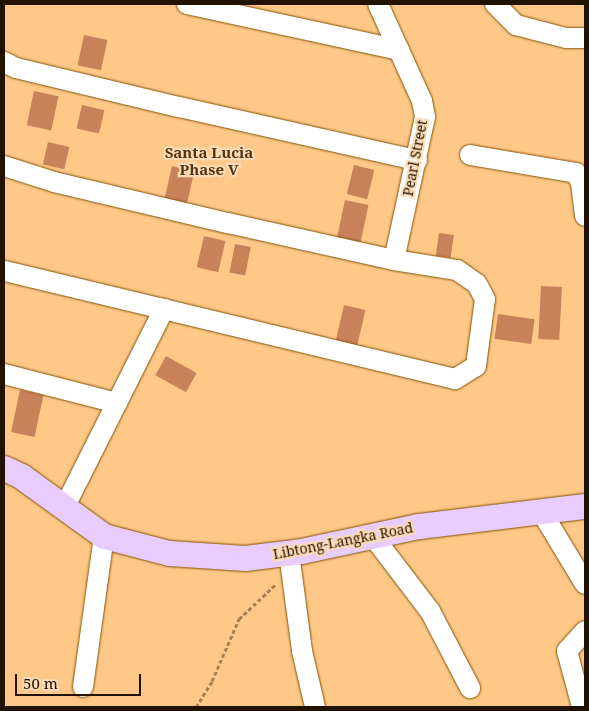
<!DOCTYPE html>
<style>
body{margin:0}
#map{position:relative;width:589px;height:711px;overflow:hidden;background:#ffc887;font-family:"Noto Serif",serif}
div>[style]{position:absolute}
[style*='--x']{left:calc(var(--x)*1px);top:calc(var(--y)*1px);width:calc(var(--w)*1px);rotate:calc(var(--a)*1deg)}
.building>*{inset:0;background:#c88259;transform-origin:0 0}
.path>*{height:3px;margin-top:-1.5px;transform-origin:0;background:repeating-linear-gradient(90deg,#a88153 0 4px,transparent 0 6.5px)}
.roads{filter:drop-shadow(0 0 1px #835305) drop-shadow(0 0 1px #835305)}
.minor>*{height:20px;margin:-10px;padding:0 10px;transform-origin:10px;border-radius:10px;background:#fff}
.major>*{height:25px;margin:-12.5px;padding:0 12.5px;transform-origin:12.5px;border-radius:12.5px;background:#e9ccfe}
span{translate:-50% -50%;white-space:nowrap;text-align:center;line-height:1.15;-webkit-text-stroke:4.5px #fbdab4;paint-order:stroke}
.street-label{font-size:14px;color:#211201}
.neighbourhood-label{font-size:15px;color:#523715;font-weight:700}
.frame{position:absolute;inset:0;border:5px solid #211201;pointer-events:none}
.scale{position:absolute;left:15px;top:674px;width:126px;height:22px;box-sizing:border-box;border:2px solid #211201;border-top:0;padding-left:6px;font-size:15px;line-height:18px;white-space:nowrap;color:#211201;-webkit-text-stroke:4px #fbdab4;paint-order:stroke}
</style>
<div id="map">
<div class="building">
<div style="left:84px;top:35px;width:24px;height:31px;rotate:12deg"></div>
<div style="left:34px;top:91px;width:25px;height:35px;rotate:12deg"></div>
<div style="left:82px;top:105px;width:23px;height:24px;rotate:13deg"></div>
<div style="left:48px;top:142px;width:22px;height:23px;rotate:13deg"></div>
<div style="left:354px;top:165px;width:21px;height:30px;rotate:14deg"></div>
<div style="left:172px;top:166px;width:23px;height:33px;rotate:13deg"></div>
<div style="left:345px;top:200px;width:24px;height:39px;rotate:12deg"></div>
<div style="left:439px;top:233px;width:15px;height:23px;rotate:8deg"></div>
<div style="left:204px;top:236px;width:22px;height:32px;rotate:13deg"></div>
<div style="left:235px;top:244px;width:16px;height:29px;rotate:11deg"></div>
<div style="left:541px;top:286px;width:21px;height:53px;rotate:3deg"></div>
<div style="left:344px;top:305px;width:22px;height:37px;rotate:13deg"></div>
<div style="left:498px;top:314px;width:37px;height:25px;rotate:8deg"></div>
<div style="left:166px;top:356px;width:35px;height:22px;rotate:29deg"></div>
<div style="left:20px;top:390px;width:24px;height:43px;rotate:12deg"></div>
</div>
<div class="path">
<div style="--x:196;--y:707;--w:31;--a:-58"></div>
<div style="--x:212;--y:681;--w:68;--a:-66.5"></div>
<div style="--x:239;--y:619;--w:51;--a:-43.4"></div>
</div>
<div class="roads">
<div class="minor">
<div style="--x:187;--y:4;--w:217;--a:12.2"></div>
<div style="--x:378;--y:4;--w:107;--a:65.6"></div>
<div style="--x:422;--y:101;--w:16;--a:79"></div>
<div style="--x:425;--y:117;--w:146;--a:102.2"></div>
<div style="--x:495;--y:4;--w:30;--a:45"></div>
<div style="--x:516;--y:25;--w:52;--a:14.6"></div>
<div style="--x:566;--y:38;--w:19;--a:0"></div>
<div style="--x:4;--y:62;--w:13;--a:27"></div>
<div style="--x:16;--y:68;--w:168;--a:13.5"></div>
<div style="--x:179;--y:107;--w:244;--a:12.6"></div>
<div style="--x:470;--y:155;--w:108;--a:9.6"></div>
<div style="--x:576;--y:173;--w:11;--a:63"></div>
<div style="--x:581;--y:183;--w:33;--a:83"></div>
<div style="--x:4;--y:166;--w:52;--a:17.7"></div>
<div style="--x:54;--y:182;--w:179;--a:13.3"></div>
<div style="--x:228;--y:223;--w:170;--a:12.6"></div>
<div style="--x:394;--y:260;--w:64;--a:9"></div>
<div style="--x:457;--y:270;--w:24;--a:35"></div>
<div style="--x:477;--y:284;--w:17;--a:62"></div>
<div style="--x:485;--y:299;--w:68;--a:97.7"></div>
<div style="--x:476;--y:366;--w:25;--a:148"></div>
<div style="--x:455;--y:379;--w:464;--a:-166.5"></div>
<div style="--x:4;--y:374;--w:117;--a:14.4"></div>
<div style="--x:64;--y:508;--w:223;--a:-63.3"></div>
<div style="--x:541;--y:511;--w:85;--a:58.9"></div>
<div style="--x:372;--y:535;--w:96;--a:52.7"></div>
<div style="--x:430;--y:611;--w:87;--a:62.5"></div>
<div style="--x:289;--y:553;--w:99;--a:82.4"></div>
<div style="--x:302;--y:651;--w:57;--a:76.9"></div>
<div style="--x:83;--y:687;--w:152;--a:-82.1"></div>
<div style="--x:582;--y:707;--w:58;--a:-105"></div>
<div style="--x:567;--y:651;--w:27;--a:-48"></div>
</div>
<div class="major">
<div style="--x:4;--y:468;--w:19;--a:25"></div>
<div style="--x:21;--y:476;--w:102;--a:35.9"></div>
<div style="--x:104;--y:536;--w:67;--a:14.7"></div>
<div style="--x:169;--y:553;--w:76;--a:3.8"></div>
<div style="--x:245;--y:558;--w:56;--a:-7.1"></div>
<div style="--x:301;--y:551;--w:121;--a:-12"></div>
<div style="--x:419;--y:526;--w:167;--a:-6.9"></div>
</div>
</div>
<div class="street-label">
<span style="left:415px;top:158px;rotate:-79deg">Pearl Street</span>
<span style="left:343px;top:541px;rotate:-11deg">Libtong-Langka Road</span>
</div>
<div class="neighbourhood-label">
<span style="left:209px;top:161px">Santa Lucia<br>Phase V</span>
</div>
<div class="frame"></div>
<div class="scale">50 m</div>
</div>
